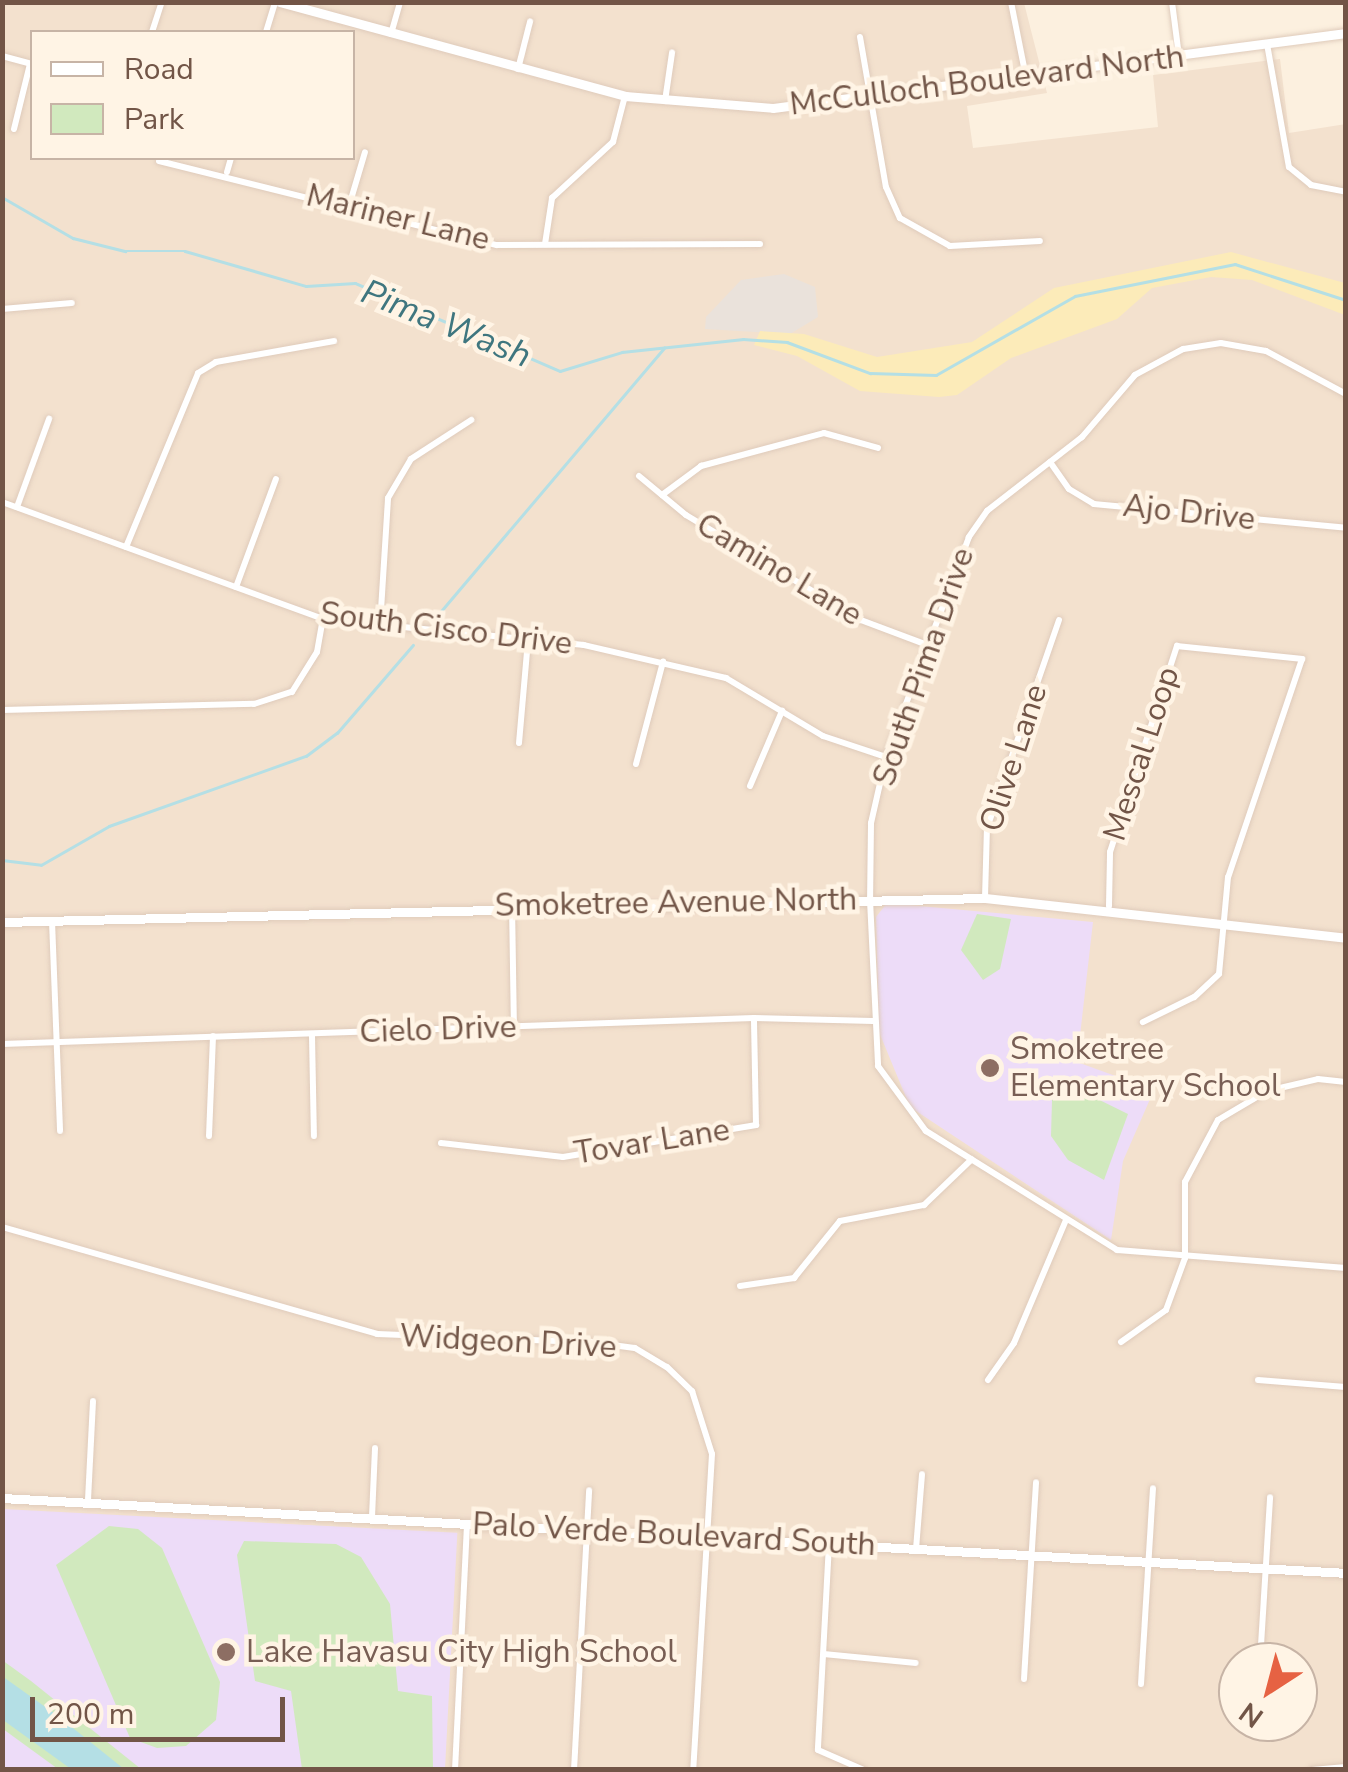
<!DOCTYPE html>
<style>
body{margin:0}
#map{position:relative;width:1348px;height:1772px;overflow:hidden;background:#fcf0df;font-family:"Nunito Sans",sans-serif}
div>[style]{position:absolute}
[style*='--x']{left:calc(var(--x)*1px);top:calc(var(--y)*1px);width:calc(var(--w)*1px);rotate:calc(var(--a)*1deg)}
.residential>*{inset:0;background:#f3e1ce}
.industrial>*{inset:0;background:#eae2db}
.education>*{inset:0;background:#eddcf8;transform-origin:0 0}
.green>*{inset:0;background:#d1e9be}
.sand>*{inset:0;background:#fcebb9}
.water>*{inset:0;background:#b4dfe5}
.stream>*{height:2.5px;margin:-1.25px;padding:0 1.25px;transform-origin:1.25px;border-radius:1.25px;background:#b4dfe5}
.roads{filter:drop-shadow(0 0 2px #dfcbbb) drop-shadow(0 0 2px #dfcbbb)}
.minor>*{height:6px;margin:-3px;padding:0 3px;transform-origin:3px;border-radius:3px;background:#fff}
.tertiary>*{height:9px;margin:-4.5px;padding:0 4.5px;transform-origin:4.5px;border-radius:4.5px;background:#fff}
.secondary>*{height:9px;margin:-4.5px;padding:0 4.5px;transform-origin:4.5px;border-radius:4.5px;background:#fff}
.dots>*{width:28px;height:28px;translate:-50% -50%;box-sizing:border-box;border:5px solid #fff4e5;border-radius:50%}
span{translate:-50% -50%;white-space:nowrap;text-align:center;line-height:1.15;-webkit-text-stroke:9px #fff4e5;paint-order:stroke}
.street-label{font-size:32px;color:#725547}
.education-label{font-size:32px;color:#785e54}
.left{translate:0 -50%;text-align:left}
.water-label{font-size:35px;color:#3f767f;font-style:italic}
.frame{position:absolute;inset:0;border:5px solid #725547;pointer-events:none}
.legend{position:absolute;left:30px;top:30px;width:325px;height:130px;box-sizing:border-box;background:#fff4e5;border:2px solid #c7b4a6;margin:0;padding:12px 18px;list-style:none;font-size:30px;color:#725547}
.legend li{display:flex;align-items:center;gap:20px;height:50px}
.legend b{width:50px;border:2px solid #c7b4a6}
.north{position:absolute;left:1218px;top:1642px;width:100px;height:100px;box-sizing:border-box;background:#fff4e5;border:2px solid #c7b4a6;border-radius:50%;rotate:216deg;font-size:28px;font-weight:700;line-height:40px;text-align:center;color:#725547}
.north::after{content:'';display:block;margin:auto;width:35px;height:45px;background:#e66243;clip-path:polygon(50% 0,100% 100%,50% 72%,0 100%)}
.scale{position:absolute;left:30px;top:1697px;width:255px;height:45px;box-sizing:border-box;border:5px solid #725547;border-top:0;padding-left:12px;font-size:30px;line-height:35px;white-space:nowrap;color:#725547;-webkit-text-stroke:8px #fff4e5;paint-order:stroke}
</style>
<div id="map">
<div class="residential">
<div style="clip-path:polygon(evenodd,3px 3px,1024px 3px,1047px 93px,967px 106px,973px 148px,1158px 127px,1153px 75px,1280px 59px,1289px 133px,1346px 124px,1345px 1769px,3px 1770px,3px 3px,32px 32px,352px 32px,352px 158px,32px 158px,32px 32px,3px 3px,1238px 1662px,1298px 1662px,1298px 1722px,1238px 1722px,1238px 1662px)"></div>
</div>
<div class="industrial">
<div style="clip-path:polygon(784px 274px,815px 287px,818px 317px,790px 334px,705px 329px,706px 317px,741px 280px)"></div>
</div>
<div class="education">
<div style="clip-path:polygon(887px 903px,1093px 922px,1077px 1062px,1154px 1090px,1123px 1161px,1111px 1240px,910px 1107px,879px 1032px,876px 917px)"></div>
<div style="left:3px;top:1509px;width:455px;height:261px;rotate:3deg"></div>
</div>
<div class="green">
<div style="clip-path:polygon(977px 914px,1011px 919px,1000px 969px,983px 980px,961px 950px)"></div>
<div style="clip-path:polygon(1067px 1084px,1128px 1114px,1104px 1180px,1068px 1160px,1051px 1136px,1052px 1100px)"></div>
<div style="clip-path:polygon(109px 1526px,138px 1529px,162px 1548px,220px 1682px,216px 1720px,186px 1746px,157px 1748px,130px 1738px,56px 1565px)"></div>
<div style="clip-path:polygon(244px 1541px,336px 1544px,361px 1557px,390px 1604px,398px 1691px,432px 1696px,433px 1769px,302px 1769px,291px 1691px,255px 1681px,237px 1555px)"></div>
<div style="clip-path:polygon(2px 1660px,31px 1681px,141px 1769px,58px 1769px,3px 1729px)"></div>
</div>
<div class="sand">
<div style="clip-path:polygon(1231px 252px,1345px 283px,1345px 315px,1252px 280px,1211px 277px,1152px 288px,1117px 319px,1011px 358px,957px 395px,939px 397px,860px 391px,797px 356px,754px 345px,760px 331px,804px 334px,877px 357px,972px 342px,1054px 288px)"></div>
</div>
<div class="water">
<div style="clip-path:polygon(2px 1676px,58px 1716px,124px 1769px,71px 1769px,3px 1720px)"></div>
</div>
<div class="stream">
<div style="--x:2;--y:197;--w:82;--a:30"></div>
<div style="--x:73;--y:238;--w:54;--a:14"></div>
<div style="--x:125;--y:251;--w:60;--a:0"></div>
<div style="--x:185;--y:251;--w:126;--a:16.1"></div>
<div style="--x:306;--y:286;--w:49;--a:-3.5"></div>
<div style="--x:355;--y:283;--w:223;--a:23.2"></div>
<div style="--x:560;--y:371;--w:65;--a:-17"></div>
<div style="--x:622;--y:352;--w:122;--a:-6.1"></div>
<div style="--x:743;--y:339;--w:44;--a:3.9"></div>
<div style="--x:787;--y:342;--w:89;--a:20.5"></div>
<div style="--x:870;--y:373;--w:66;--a:1.7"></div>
<div style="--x:936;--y:375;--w:160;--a:-29.6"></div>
<div style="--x:1075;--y:296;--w:163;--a:-11.3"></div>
<div style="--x:1235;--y:264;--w:117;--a:18"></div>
<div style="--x:436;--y:617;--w:353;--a:-49.7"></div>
<div style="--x:2;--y:860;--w:39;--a:7"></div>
<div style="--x:41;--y:865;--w:78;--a:-29.8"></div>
<div style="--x:109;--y:826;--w:209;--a:-19.6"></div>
<div style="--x:306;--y:756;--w:39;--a:-37"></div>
<div style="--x:337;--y:733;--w:116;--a:-49.2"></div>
</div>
<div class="roads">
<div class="minor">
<div style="--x:1011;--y:2;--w:76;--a:78.7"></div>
<div style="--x:1172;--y:2;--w:54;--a:82.6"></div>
<div style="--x:152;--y:32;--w:32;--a:-72"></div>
<div style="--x:266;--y:32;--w:31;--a:-73"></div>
<div style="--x:391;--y:34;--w:33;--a:-74"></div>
<div style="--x:860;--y:37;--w:152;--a:80.2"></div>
<div style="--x:886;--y:187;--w:34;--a:66"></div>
<div style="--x:900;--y:218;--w:57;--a:29.2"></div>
<div style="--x:950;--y:246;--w:90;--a:-3.2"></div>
<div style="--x:1267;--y:44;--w:125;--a:79.9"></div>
<div style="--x:1289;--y:167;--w:28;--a:39"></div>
<div style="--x:1311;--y:185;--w:36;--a:11"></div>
<div style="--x:2;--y:56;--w:30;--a:15"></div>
<div style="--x:518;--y:69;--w:49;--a:-75.7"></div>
<div style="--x:665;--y:101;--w:49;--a:-81.7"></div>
<div style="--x:14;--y:129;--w:67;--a:-76.2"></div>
<div style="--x:159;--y:161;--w:348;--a:14"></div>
<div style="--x:497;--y:245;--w:263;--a:-0.2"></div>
<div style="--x:227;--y:172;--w:15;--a:-74"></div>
<div style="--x:349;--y:206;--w:56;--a:-73.5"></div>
<div style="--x:545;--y:244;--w:47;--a:-81.3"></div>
<div style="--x:552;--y:198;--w:83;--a:-42.6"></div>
<div style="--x:613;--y:142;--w:48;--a:-75.4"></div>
<div style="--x:2;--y:309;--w:70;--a:-4.9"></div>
<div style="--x:1346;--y:394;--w:91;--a:-151.7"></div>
<div style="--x:1266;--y:351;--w:46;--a:-169.9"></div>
<div style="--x:1221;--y:343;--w:38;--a:171"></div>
<div style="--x:1183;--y:349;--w:55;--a:151.6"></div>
<div style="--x:1135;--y:375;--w:82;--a:130.5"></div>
<div style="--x:1082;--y:437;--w:120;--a:142.1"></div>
<div style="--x:987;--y:511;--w:32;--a:125"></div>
<div style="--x:969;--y:537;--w:235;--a:110.7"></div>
<div style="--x:886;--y:757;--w:68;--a:102.8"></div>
<div style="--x:871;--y:823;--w:77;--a:90.7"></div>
<div style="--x:870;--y:900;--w:166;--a:87.2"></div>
<div style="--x:878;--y:1066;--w:81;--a:53.6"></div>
<div style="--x:926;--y:1131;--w:225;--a:31.9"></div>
<div style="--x:1117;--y:1250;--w:230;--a:4.5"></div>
<div style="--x:1050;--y:462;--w:33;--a:55"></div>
<div style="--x:1069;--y:489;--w:29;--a:31"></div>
<div style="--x:1094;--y:504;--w:253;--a:5.4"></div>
<div style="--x:639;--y:476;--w:61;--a:39.7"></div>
<div style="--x:686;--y:515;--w:204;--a:31"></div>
<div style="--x:861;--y:620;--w:74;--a:20.6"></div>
<div style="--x:662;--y:495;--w:49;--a:-36.6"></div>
<div style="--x:701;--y:466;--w:127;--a:-15"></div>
<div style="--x:824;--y:433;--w:56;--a:15.5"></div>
<div style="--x:2;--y:502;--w:342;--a:20"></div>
<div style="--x:323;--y:619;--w:262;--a:5.7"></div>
<div style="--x:584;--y:645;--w:146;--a:13.1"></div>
<div style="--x:726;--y:678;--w:113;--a:30.9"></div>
<div style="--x:823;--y:736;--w:66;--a:18.4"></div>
<div style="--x:17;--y:507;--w:94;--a:-70"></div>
<div style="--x:126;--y:547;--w:188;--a:-67.5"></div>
<div style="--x:198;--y:373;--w:21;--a:-31"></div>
<div style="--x:216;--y:362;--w:120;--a:-10.1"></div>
<div style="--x:236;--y:587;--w:115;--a:-69.7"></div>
<div style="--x:380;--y:626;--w:128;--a:-86.4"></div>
<div style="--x:388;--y:498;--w:45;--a:-59.5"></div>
<div style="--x:411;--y:459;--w:72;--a:-33"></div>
<div style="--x:2;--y:710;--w:252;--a:-1.4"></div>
<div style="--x:254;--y:704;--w:40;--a:-18"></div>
<div style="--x:292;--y:692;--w:47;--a:-58"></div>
<div style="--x:317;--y:652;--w:34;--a:-80"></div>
<div style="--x:519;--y:743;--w:103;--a:-85"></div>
<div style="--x:636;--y:764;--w:106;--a:-75.2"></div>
<div style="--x:750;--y:786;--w:82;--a:-66.9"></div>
<div style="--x:985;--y:898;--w:70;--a:-88.4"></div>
<div style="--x:987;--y:828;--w:220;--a:-70.9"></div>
<div style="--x:512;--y:904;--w:124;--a:89.1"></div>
<div style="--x:1109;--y:906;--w:54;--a:-88.9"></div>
<div style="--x:1110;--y:852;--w:217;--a:-72"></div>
<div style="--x:1177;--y:646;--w:126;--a:5.9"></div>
<div style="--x:1302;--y:659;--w:230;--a:108.7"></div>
<div style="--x:1228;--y:877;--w:97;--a:95.3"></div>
<div style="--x:1219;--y:974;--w:34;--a:137"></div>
<div style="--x:1194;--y:997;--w:57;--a:153.9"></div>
<div style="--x:52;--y:921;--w:210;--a:87.8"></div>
<div style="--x:312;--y:1036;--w:100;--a:88.9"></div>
<div style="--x:2;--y:1044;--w:752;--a:-1.98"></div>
<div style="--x:754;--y:1018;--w:119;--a:1.4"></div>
<div style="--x:209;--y:1136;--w:100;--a:-87.7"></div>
<div style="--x:441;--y:1143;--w:123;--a:6.5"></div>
<div style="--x:563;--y:1157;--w:196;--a:-9.4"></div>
<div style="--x:756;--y:1125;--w:107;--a:-91.1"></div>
<div style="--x:2;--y:1227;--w:390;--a:15.9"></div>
<div style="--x:377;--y:1334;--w:213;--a:2.2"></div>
<div style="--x:590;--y:1342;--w:45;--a:7.6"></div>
<div style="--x:635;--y:1348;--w:37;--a:31"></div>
<div style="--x:667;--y:1367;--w:35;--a:44"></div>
<div style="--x:692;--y:1391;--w:66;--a:72.4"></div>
<div style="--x:712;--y:1454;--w:317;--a:93.4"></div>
<div style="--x:740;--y:1286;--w:55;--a:-8.4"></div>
<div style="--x:794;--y:1278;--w:73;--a:-51.1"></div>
<div style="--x:840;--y:1221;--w:86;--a:-10.8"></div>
<div style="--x:924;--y:1205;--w:66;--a:-43.8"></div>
<div style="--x:1121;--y:1342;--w:55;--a:-35.4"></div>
<div style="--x:1166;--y:1310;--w:55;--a:-69.9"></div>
<div style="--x:1185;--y:1258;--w:76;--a:-90"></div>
<div style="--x:1185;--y:1182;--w:70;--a:-62"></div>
<div style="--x:1218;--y:1120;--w:57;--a:-30.6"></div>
<div style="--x:1267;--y:1091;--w:52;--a:-13.2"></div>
<div style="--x:1318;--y:1079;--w:28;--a:6"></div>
<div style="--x:988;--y:1380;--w:45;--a:-54.9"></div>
<div style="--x:1014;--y:1343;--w:134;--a:-67.1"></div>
<div style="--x:1258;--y:1380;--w:88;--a:4.5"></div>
<div style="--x:88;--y:1500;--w:99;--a:-87.1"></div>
<div style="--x:372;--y:1517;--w:69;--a:-87.5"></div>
<div style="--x:829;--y:1544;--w:206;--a:93.1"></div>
<div style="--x:818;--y:1750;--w:50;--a:23.5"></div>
<div style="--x:916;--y:1549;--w:75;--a:-85.4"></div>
<div style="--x:824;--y:1654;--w:92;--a:5.6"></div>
<div style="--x:1260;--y:1662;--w:165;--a:-86.5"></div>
<div style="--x:1024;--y:1679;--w:197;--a:-86.5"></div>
<div style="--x:1141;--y:1684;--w:196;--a:-86.5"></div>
<div style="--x:455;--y:1770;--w:246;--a:-87.2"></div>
<div style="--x:574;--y:1770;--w:280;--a:-86.9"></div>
<div style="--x:1312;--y:1770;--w:34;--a:-5"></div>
</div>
<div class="tertiary">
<div style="--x:2;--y:922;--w:983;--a:-1.4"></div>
<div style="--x:985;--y:898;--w:363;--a:6.3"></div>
</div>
<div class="secondary">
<div style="--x:280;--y:2;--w:358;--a:15.2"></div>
<div style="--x:625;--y:96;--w:148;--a:4.6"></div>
<div style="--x:773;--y:108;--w:578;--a:-7.46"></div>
<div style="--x:2;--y:1498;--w:1346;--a:3.19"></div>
</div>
</div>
<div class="dots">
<div style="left:990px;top:1068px;background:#8d6e63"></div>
<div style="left:226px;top:1652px;background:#8d6e63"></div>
</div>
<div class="street-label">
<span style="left:987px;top:81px;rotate:-7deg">McCulloch Boulevard North</span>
<span style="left:398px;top:218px;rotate:14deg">Mariner Lane</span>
<span style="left:1189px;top:513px;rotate:6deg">Ajo Drive</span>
<span style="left:779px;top:570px;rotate:31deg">Camino Lane</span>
<span style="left:446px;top:629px;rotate:7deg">South Cisco Drive</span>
<span style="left:924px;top:667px;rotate:-71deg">South Pima Drive</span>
<span style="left:1142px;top:754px;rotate:-72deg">Mescal Loop</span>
<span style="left:1014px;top:758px;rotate:-72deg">Olive Lane</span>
<span style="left:676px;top:903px;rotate:-1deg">Smoketree Avenue North</span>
<span style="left:438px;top:1030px;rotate:-2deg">Cielo Drive</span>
<span style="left:652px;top:1142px;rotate:-9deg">Tovar Lane</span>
<span style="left:508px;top:1342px;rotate:3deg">Widgeon Drive</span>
<span style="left:674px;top:1535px;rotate:3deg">Palo Verde Boulevard South</span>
</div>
<div class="education-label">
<span class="left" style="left:1010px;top:1068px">Smoketree<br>Elementary School</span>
<span class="left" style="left:246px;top:1652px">Lake Havasu City High School</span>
</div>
<div class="water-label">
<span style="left:446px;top:324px;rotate:22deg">Pima Wash</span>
</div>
<div class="frame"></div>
<ul class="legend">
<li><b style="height:12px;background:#fff"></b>Road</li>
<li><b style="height:28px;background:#d1e9be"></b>Park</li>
</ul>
<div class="north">N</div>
<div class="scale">200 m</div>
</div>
